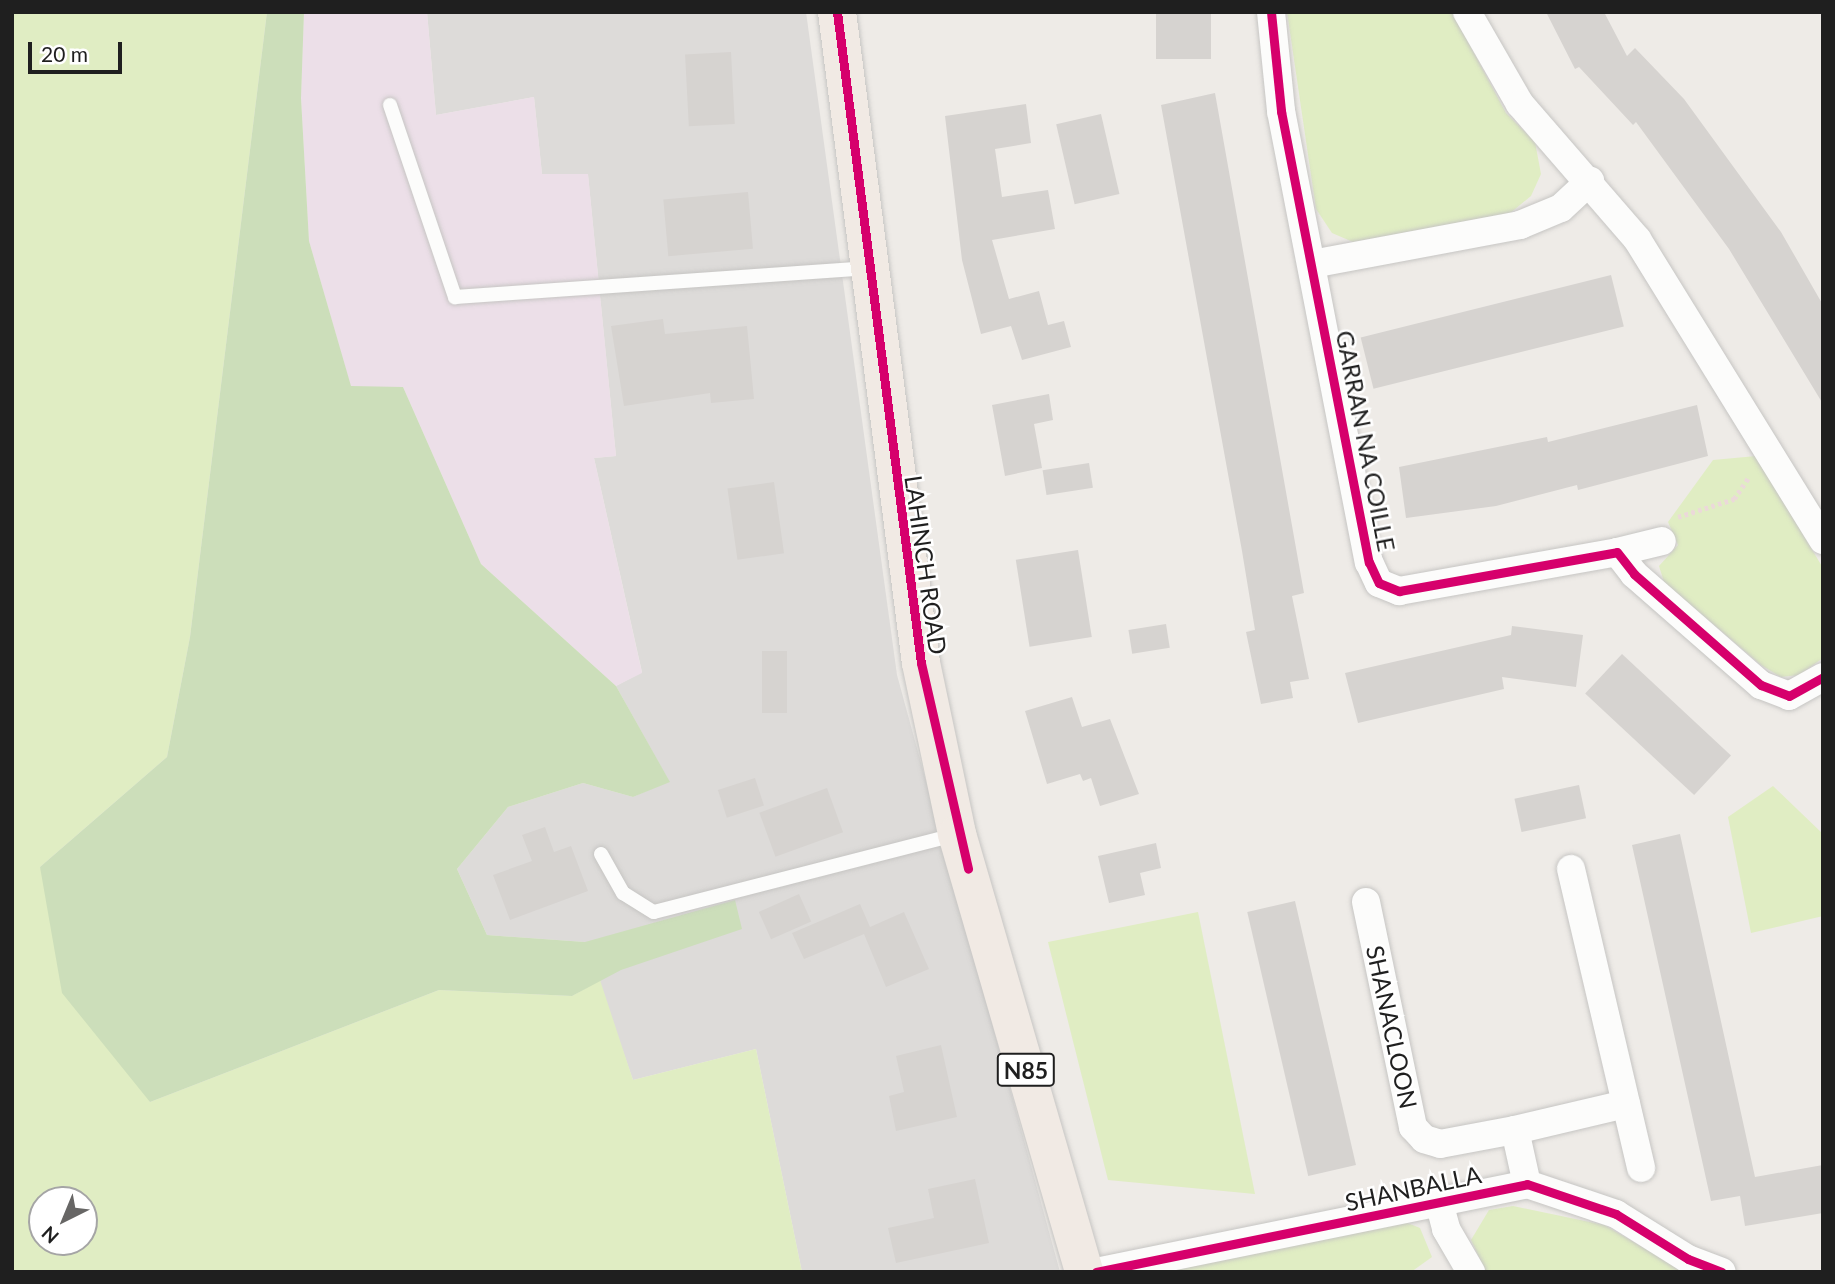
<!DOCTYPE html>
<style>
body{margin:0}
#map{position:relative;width:1835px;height:1284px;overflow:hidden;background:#eeebe7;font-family:Lato,sans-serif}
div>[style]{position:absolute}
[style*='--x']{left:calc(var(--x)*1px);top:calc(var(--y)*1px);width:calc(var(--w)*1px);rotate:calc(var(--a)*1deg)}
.residential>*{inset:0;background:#dddbd9}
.industrial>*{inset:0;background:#ecdfe8}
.grass>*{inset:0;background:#e0edc3}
.forest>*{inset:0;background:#ccdeba}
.building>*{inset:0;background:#d6d3d0;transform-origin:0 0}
.path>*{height:4.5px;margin-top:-2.25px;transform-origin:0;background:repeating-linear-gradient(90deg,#ebd9d9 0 3.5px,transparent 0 7px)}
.roads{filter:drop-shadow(0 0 2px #c6c5c3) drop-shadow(0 0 2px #c6c5c3)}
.lane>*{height:14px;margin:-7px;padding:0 7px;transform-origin:7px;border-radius:7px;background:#fcfcfb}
.street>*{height:28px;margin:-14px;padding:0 14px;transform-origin:14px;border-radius:14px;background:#fcfcfb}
.primary>*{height:38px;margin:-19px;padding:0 19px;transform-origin:19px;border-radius:19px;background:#f1eae4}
.cycleway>*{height:9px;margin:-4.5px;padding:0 4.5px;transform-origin:4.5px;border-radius:4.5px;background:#d6006c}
span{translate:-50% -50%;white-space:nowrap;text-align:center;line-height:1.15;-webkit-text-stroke:5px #fff;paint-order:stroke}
.shield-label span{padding:2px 5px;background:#fff;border:2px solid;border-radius:5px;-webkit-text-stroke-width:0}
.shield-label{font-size:23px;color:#1f1f1f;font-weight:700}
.street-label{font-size:24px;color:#1f1f1f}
.frame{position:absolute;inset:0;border:14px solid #1f1f1f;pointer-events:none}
.north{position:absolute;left:28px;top:1186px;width:70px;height:70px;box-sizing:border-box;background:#fff;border:2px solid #a5a5a5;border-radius:50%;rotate:223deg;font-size:19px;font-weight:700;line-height:28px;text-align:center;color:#1f1f1f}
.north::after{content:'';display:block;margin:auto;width:24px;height:32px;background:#676665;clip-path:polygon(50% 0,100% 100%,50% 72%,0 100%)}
.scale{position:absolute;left:28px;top:42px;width:94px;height:32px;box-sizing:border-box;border:4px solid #1f1f1f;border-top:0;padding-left:9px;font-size:21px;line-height:24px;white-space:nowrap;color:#1f1f1f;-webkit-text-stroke:5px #fff;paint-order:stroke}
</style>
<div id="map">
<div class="residential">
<div style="clip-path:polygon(427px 12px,806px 12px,897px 675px,1060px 1272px,802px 1272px,756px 1049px,633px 1080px,585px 942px,487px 935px,457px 869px,508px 807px,583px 783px,633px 797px,669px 781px,616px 686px,642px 672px,594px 458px,616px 456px,588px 175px,542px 174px,534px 97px,436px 115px)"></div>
</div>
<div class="industrial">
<div style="clip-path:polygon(304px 12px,427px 12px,436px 115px,534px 97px,542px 174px,588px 174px,616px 456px,594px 458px,642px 673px,616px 686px,481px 564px,403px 387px,351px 387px,309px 241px,301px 97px)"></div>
</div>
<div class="grass">
<div style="clip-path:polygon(evenodd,12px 12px,267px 12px,190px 637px,167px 757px,40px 867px,150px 1102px,439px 990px,572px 996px,600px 980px,633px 1080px,756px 1049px,802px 1272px,12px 1272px,12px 12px,42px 1200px,84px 1200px,84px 1242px,42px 1242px,42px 1200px)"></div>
<div style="clip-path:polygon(1287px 12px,1452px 12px,1506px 113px,1535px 142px,1541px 174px,1531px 196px,1509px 214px,1353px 242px,1332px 233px,1316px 209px)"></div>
<div style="clip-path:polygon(1756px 456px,1823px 568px,1823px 658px,1799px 675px,1781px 677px,1761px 665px,1664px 582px,1659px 566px,1678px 545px,1668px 522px,1713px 460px)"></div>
<div style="clip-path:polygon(1773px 786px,1823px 834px,1823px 916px,1751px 933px,1728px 817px)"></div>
<div style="clip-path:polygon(1198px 912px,1255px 1194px,1108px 1180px,1048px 942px)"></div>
<div style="clip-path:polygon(1513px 1206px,1604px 1225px,1686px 1272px,1486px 1272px,1471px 1240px,1489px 1210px)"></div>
<div style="clip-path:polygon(1405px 1222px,1420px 1228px,1432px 1257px,1411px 1272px,1157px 1272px)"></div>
</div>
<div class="forest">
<div style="clip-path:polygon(267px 12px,304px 12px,301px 98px,309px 241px,351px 386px,403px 387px,481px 564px,616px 686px,670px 782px,633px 797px,583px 783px,508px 807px,457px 869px,487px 935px,585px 942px,735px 900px,742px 929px,621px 970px,572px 996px,439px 990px,150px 1102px,62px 993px,40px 867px,167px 757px,190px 637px)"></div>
</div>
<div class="building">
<div style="left:1156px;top:12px;width:55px;height:47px"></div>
<div style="clip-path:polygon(1546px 12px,1604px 12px,1627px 56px,1635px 48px,1684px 99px,1781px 232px,1823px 305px,1823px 404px,1729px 249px,1636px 122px,1633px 125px,1579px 67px,1575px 69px)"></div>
<div style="left:731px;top:52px;width:72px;height:46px;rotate:87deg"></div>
<div style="clip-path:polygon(1215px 93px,1304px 593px,1292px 596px,1309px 679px,1290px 682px,1293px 698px,1261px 704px,1246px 632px,1255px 630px,1242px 551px,1161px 105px)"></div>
<div style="clip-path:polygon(1026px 104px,1031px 143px,995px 149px,1002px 197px,1048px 190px,1055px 229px,992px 240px,1009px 299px,1039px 291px,1048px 325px,1064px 321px,1071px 347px,1022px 360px,1011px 326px,981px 334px,962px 260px,945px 116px)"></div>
<div style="left:1101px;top:114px;width:82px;height:46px;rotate:77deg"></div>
<div style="left:748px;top:192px;width:57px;height:85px;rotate:85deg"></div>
<div style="left:1611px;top:275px;width:53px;height:258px;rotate:76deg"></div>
<div style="clip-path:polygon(663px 319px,665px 334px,747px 326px,754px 399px,711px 403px,710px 393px,624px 406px,611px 326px)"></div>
<div style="clip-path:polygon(1049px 394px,1053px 420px,1034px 424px,1042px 468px,1005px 476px,992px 405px)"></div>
<div style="clip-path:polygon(1697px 405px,1708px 456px,1578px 490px,1577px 485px,1496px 506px,1406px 518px,1399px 467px,1547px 437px,1548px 442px)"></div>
<div style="left:1089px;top:463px;width:25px;height:47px;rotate:81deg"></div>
<div style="left:774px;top:482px;width:72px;height:47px;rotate:82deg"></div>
<div style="left:1078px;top:550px;width:88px;height:63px;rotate:81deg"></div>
<div style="left:1166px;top:624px;width:24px;height:38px;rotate:81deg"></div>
<div style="clip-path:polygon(1512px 626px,1583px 635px,1576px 687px,1502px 677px,1504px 689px,1358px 723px,1345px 673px,1511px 635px)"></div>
<div style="left:762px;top:651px;width:25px;height:62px"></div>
<div style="left:1622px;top:654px;width:149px;height:54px;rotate:43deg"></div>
<div style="clip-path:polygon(1072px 697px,1082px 727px,1110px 719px,1139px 794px,1100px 806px,1091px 778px,1083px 781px,1080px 774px,1047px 784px,1025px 711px)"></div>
<div style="left:755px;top:778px;width:29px;height:39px;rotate:72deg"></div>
<div style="left:1579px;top:785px;width:34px;height:66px;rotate:78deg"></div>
<div style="left:827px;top:788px;width:47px;height:72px;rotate:70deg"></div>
<div style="clip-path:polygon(545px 827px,554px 852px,571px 846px,588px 891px,510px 920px,493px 875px,532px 861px,522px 835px)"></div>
<div style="clip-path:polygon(1680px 834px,1755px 1177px,1823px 1165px,1823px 1213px,1745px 1226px,1740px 1196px,1711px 1201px,1632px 845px)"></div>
<div style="clip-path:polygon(1156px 843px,1161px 868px,1140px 873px,1145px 895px,1109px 903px,1098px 856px)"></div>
<div style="left:799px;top:894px;width:30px;height:44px;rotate:66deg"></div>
<div style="left:1295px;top:901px;width:271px;height:49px;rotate:77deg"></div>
<div style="clip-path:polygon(860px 904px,870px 927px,904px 912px,929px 969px,886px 987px,864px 934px,804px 959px,792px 933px)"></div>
<div style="clip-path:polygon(941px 1045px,957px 1117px,896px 1131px,889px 1096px,904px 1092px,896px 1056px)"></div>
<div style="clip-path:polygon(975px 1179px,989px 1243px,896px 1263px,888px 1228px,934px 1218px,928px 1189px)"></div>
</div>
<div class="path">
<div style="--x:1678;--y:517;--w:59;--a:-17.8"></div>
<div style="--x:1734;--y:499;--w:27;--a:-56"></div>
</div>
<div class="roads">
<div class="lane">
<div style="--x:390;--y:105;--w:203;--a:71.3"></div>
<div style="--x:455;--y:297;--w:412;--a:-4"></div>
<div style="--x:601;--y:854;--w:45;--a:60.6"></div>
<div style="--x:623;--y:893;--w:36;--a:32"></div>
<div style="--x:654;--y:912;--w:310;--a:-14.4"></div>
</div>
<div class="street">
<div style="--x:1271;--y:12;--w:100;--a:84.2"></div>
<div style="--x:1281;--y:111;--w:460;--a:79"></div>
<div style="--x:1369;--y:562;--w:23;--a:65"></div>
<div style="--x:1379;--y:583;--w:22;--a:22"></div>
<div style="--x:1399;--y:591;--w:221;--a:-10.1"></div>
<div style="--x:1617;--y:552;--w:28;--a:52"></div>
<div style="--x:1634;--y:574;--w:169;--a:41.2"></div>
<div style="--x:1761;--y:685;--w:30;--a:21"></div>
<div style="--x:1789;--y:696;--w:39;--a:-29"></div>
<div style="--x:1467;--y:12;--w:106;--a:60.1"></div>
<div style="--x:1520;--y:104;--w:179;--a:49.1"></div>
<div style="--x:1637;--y:239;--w:354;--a:58.3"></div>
<div style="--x:1312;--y:264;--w:212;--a:-10.6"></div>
<div style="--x:1520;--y:225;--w:44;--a:-22.5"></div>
<div style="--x:1561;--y:208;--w:40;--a:-43"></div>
<div style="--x:1617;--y:552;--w:46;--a:-13.7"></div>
<div style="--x:1571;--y:869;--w:307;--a:76.8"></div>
<div style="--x:1366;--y:902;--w:230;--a:78.2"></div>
<div style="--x:1413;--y:1127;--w:16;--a:47"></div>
<div style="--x:1424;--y:1139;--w:17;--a:17"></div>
<div style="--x:1440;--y:1144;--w:76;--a:-10.6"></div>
<div style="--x:1515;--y:1130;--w:55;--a:77.5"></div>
<div style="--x:1515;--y:1130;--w:114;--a:-13.2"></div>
<div style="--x:1439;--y:1202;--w:28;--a:75"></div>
<div style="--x:1446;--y:1229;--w:50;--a:59.8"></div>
<div style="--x:1096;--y:1272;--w:440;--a:-11.5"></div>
<div style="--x:1527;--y:1184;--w:94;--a:18.6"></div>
<div style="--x:1616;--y:1214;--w:85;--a:32"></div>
<div style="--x:1688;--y:1259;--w:36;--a:21"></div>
</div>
<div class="primary">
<div style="--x:837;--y:12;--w:656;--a:82.65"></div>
<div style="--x:921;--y:663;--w:175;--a:78.1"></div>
<div style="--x:957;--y:834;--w:456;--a:73.8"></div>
</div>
</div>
<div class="cycleway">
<div style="--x:837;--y:12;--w:656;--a:82.65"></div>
<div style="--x:921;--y:663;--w:211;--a:77.1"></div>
<div style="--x:1271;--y:12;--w:100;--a:84.2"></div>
<div style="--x:1281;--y:111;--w:460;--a:79"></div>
<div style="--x:1369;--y:562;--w:23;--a:65"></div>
<div style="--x:1379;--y:583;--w:22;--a:22"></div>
<div style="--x:1399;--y:591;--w:221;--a:-10.1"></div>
<div style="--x:1617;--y:552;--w:28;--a:52"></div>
<div style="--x:1634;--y:574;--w:169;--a:41.2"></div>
<div style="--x:1761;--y:685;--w:30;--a:21"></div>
<div style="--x:1789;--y:696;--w:39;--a:-29"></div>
<div style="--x:1096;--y:1272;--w:440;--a:-11.5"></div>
<div style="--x:1527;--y:1184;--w:94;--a:18.6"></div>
<div style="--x:1616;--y:1214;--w:85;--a:32"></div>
<div style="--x:1688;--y:1259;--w:36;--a:21"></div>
</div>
<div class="shield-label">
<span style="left:1026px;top:1070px">N85</span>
</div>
<div class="street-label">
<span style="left:1366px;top:441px;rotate:79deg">GARRAN NA COILLE</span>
<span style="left:926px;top:565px;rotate:82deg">LAHINCH ROAD</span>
<span style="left:1392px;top:1027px;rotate:78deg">SHANACLOON</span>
<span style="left:1413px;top:1188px;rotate:-12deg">SHANBALLA</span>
</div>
<div class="frame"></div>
<div class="north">N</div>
<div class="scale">20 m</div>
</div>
